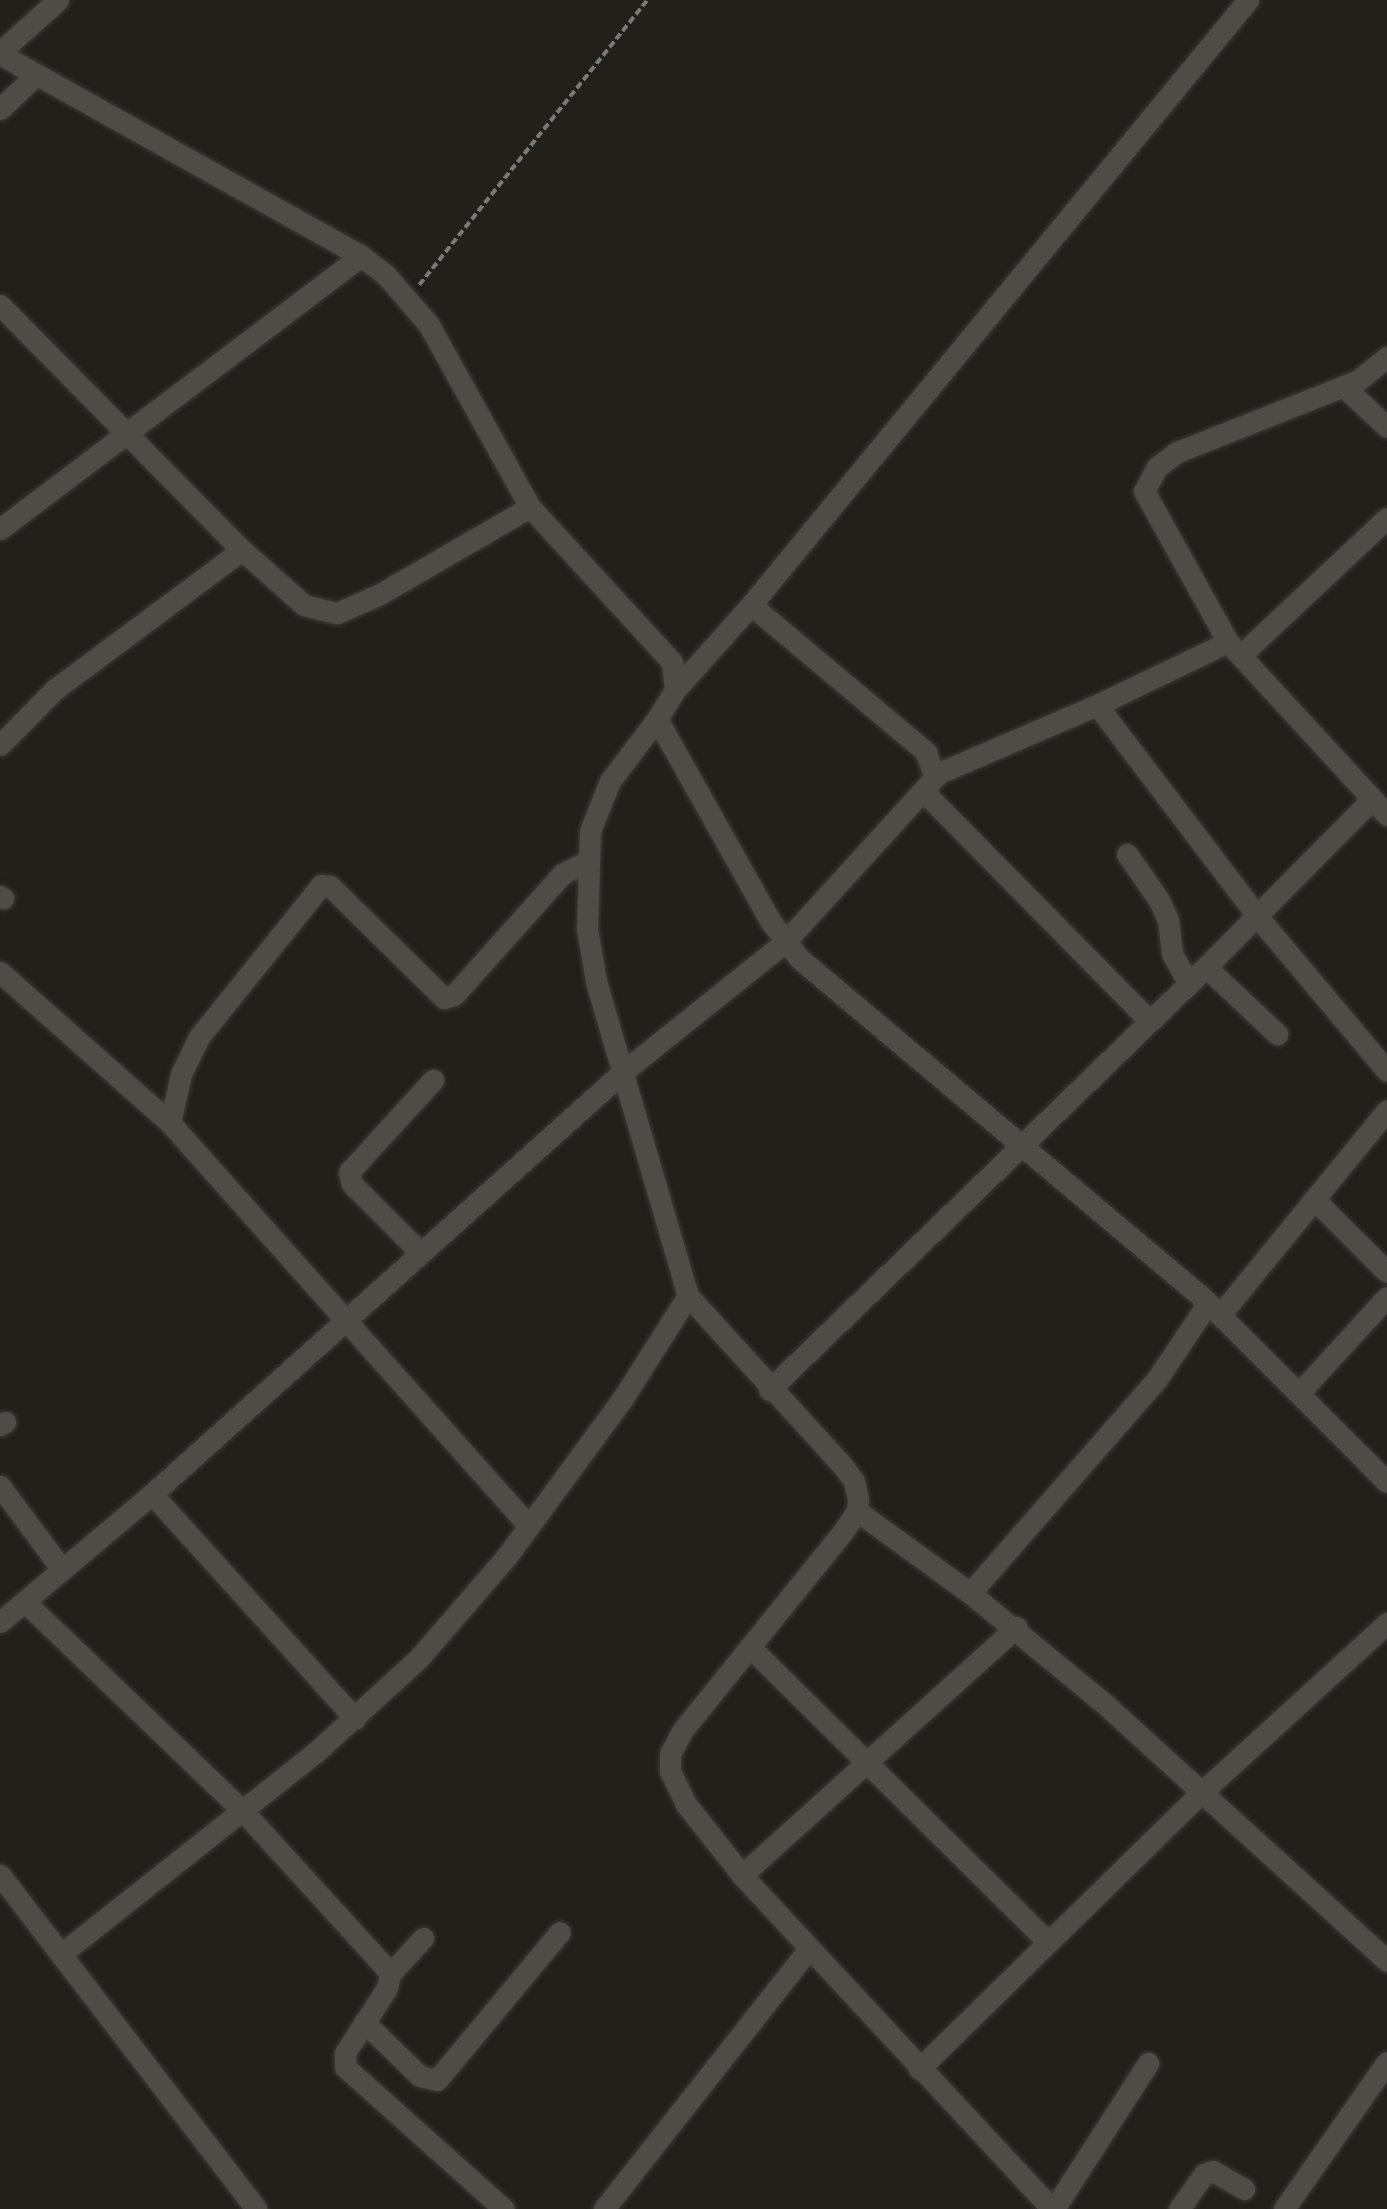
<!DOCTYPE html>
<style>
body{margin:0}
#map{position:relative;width:1387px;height:2209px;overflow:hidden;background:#21201b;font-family:Lora,serif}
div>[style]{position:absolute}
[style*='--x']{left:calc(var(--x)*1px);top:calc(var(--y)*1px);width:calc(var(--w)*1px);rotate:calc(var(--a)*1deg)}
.path>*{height:3.5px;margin-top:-1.75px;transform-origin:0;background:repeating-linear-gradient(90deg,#7a7975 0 7px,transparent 0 10.5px)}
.roads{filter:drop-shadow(0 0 2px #3d3b38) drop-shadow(0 0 2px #3d3b38)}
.minor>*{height:21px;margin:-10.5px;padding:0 10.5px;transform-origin:10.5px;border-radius:10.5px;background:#4e4c46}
span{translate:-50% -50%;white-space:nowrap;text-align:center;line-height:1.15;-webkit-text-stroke:5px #181612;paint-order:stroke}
</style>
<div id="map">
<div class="path">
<div style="--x:419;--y:285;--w:365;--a:-51.3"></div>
</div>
<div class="roads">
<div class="minor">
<div style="--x:0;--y:52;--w:78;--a:-41.9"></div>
<div style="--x:0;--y:54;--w:414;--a:29.2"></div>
<div style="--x:361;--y:256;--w:30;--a:37"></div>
<div style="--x:385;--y:274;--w:67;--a:49.2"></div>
<div style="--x:429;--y:325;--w:208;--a:61"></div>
<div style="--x:530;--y:507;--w:210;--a:47.5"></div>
<div style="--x:672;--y:662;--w:28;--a:84"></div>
<div style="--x:0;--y:109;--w:50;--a:-43.4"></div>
<div style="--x:0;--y:305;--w:344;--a:45.4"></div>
<div style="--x:242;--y:550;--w:83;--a:41.6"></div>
<div style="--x:304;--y:605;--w:34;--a:14"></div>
<div style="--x:337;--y:613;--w:47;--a:-23.8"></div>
<div style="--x:380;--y:594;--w:173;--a:-30.1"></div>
<div style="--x:1387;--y:357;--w:36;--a:141"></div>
<div style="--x:1359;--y:380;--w:196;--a:158.4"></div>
<div style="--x:1177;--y:452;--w:25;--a:143"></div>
<div style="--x:1157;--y:467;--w:27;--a:118"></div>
<div style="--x:1144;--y:491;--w:173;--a:60.9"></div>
<div style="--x:1228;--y:642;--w:235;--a:47.4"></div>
<div style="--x:1343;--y:386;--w:60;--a:43"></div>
<div style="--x:0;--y:529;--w:453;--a:-37.1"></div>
<div style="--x:751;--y:605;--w:229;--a:40"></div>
<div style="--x:926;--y:752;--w:16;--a:72"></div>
<div style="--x:931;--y:767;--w:10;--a:37"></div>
<div style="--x:939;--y:773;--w:172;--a:-23.3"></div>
<div style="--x:1097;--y:705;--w:145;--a:-25.7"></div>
<div style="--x:1241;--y:655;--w:200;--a:-43.2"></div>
<div style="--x:1097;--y:705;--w:265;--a:52.8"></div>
<div style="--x:1257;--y:916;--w:202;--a:50"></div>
<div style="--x:657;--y:719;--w:34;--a:-58"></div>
<div style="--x:675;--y:690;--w:114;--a:-48.2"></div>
<div style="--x:751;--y:605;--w:783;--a:-50.6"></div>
<div style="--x:0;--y:745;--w:77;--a:-45.5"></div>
<div style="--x:54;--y:690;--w:234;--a:-36.7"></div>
<div style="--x:924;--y:792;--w:322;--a:45.4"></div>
<div style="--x:1127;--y:854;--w:56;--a:55.2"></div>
<div style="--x:1159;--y:900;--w:22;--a:66"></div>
<div style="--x:1168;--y:920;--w:34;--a:83"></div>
<div style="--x:1172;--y:954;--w:34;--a:60"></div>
<div style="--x:0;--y:896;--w:4;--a:34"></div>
<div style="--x:1206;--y:967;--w:98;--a:43.3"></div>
<div style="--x:0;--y:972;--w:227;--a:41.6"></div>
<div style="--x:170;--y:1123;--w:540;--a:48.3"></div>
<div style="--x:170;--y:1123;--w:50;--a:-77.3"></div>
<div style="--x:181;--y:1074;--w:41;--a:-64.1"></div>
<div style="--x:199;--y:1037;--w:195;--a:-51.2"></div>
<div style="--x:321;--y:885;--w:9;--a:6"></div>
<div style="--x:330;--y:886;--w:160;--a:44.5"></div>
<div style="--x:444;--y:998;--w:10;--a:-17"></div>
<div style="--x:454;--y:995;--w:162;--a:-48.2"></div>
<div style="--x:562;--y:874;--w:30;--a:-27"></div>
<div style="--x:1314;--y:1199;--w:103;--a:45"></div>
<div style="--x:419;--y:1251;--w:95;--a:-135"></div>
<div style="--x:352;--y:1184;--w:12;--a:-104"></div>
<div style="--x:349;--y:1172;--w:125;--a:-47.6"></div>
<div style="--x:1208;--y:1303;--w:92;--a:123.9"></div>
<div style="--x:1157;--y:1379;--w:284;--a:131.1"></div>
<div style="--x:970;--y:1593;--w:178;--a:39.5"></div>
<div style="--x:1107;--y:1706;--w:379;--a:42.3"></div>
<div style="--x:1220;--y:1315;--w:264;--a:-50.8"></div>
<div style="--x:769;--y:1390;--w:608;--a:-44.07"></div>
<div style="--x:1206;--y:967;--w:235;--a:-45.3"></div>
<div style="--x:1299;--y:1393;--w:130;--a:-47.5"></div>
<div style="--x:0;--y:1425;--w:6;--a:-31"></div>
<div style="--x:0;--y:1486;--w:102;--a:53.4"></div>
<div style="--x:152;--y:1494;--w:303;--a:47.9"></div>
<div style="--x:857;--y:1511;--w:140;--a:36"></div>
<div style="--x:25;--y:1602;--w:301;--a:43.8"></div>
<div style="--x:242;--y:1810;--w:212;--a:47.7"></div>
<div style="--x:385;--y:1967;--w:9;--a:54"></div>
<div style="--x:390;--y:1974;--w:14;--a:102"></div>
<div style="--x:387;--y:1988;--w:77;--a:122.9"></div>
<div style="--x:345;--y:2053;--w:14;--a:90"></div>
<div style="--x:345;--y:2067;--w:213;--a:41.8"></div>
<div style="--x:0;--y:1622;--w:199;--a:-40.1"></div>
<div style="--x:152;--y:1494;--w:634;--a:-41.87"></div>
<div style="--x:624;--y:1071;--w:206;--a:-38.7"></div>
<div style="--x:785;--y:942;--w:229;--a:-47.7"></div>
<div style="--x:751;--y:1648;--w:418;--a:44.7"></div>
<div style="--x:0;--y:1875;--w:421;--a:52.5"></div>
<div style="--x:742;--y:1875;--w:370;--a:-42.1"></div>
<div style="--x:61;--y:1954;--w:325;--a:-38.4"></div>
<div style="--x:316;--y:1752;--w:139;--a:-42.4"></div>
<div style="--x:419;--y:1658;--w:135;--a:-49.2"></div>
<div style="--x:507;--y:1556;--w:192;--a:-53.7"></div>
<div style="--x:621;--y:1401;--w:125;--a:-57.5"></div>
<div style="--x:390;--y:1974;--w:49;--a:-47.5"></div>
<div style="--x:364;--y:2022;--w:78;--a:44"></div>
<div style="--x:420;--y:2076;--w:17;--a:13"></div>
<div style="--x:437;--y:2080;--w:192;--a:-50.3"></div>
<div style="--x:919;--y:2069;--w:396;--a:-44.4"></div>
<div style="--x:1202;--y:1792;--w:251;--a:-42.4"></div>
<div style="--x:604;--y:2209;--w:330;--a:-51.8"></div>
<div style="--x:1052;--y:2209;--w:456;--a:-132.9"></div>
<div style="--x:742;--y:1875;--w:90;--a:-128.3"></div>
<div style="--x:686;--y:1804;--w:37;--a:-116"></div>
<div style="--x:670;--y:1771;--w:17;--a:-90"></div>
<div style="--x:670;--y:1754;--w:26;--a:-62"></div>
<div style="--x:682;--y:1731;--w:255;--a:-51.1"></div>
<div style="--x:842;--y:1533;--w:27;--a:-56"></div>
<div style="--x:857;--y:1511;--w:12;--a:-85"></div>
<div style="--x:858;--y:1499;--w:18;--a:-103"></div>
<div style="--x:854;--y:1481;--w:20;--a:-127"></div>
<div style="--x:842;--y:1465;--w:229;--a:-132.3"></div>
<div style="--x:688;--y:1296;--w:328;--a:-106.3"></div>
<div style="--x:596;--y:981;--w:53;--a:-99.8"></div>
<div style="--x:587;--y:929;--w:98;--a:-88.2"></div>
<div style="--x:590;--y:831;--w:54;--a:-68.2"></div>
<div style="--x:610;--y:781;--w:78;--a:-52.8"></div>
<div style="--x:657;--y:719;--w:233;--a:60.7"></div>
<div style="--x:771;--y:922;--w:47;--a:51.9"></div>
<div style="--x:800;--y:959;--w:527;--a:40.07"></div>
<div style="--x:1203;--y:1298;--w:260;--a:45"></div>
<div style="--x:1054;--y:2209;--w:174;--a:-57.2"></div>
<div style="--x:1179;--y:2209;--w:43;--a:-54.5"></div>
<div style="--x:1204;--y:2174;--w:9;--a:-18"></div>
<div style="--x:1213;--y:2171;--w:36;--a:30"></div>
<div style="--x:1284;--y:2209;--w:179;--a:-55"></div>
</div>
</div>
</div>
